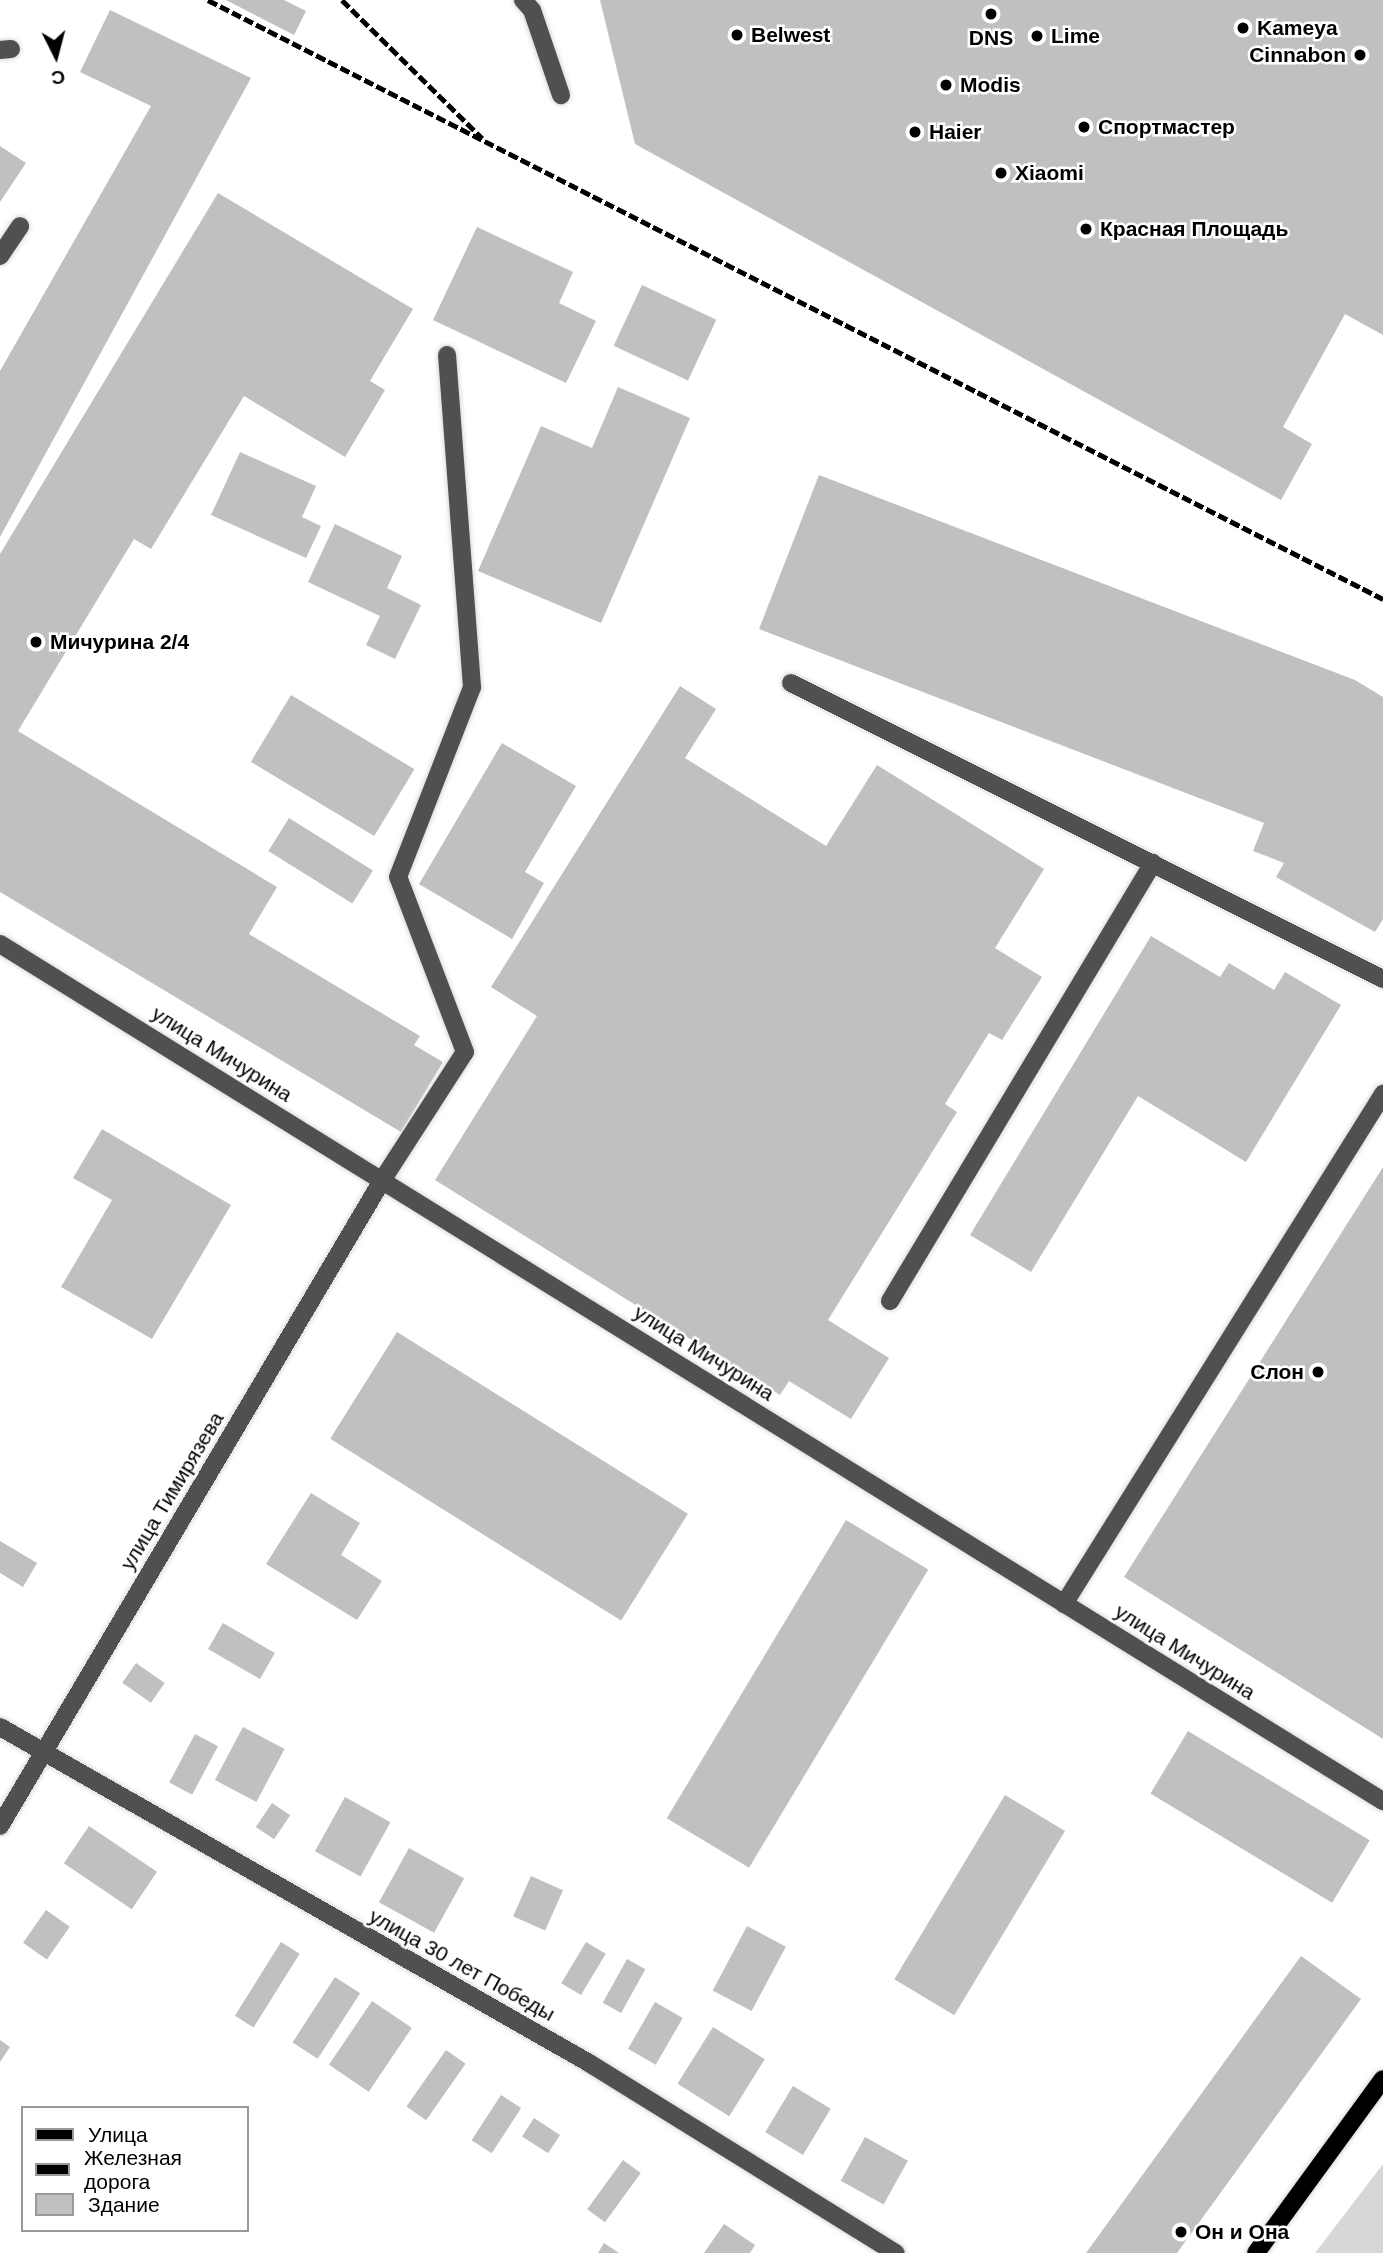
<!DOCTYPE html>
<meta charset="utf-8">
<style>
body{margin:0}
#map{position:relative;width:1383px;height:2253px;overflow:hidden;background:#fff;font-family:Helvetica,sans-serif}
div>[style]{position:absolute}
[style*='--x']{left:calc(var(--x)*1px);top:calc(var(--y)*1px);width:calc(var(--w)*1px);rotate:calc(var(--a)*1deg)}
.green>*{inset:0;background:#d7d7d7}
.building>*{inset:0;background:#c0c0c0;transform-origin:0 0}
.roads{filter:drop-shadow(0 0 2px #dbdbdb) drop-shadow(0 0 2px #dbdbdb)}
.minor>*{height:18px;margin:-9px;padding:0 9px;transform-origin:9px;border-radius:9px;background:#505050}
.major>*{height:18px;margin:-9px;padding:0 9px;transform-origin:9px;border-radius:9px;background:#000}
.rail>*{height:5px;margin-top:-2.5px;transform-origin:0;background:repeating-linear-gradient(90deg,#000 0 10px,transparent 0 13.5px)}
.dots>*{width:19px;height:19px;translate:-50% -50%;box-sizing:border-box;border:4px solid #fff;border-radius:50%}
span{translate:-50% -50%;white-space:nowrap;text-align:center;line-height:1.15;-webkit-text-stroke:5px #fff;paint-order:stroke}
.poi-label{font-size:21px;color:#000;font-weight:700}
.left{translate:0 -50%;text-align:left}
.right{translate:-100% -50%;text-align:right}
.street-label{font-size:21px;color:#000}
.legend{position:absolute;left:21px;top:2106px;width:228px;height:126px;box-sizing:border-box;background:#fff;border:2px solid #999;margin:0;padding:9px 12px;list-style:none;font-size:21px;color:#000}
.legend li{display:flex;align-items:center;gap:14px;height:35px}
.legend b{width:35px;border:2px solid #999}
.north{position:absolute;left:21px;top:21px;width:70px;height:70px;-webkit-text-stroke:5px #fff;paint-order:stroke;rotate:174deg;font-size:19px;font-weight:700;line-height:28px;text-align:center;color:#000}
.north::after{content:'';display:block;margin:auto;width:24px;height:32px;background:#000;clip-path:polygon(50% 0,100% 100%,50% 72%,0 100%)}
</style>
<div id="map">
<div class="green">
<div style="clip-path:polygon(1383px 2164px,1383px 2253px,1315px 2253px)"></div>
</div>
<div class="building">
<div style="clip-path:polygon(226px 0,284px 0,306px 11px,294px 35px)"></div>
<div style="clip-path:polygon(600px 0,1383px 0,1383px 335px,1345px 314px,1283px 427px,1312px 444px,1281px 500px,635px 144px)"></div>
<div style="clip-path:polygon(110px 10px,251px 78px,0 537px,0 371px,151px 106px,80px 72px)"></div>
<div style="clip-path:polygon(0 146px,26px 163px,0 202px)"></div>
<div style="clip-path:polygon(218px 193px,413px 309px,370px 381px,385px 390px,345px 457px,244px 396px,151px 549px,134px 539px,18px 731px,277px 887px,249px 934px,420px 1036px,414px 1045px,443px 1062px,401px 1132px,0 892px,0 554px)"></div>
<div style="clip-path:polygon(477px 227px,573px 272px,559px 303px,596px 321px,566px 383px,433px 320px)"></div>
<div style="left:642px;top:285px;width:82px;height:67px;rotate:25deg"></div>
<div style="clip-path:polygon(618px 387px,690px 418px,601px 623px,478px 571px,541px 426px,592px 448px)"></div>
<div style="clip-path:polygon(240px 452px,316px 486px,302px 517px,321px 526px,306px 558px,211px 515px)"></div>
<div style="clip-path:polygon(819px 475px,1355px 680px,1383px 697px,1383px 919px,1375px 932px,1276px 877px,1284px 863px,1253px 851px,1264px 823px,759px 629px)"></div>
<div style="clip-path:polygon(335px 524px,402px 556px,387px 588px,421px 605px,395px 659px,366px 645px,380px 616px,308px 582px)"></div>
<div style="clip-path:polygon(680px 686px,716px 709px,685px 758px,826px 846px,877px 765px,1044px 869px,995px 948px,1042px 977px,1002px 1040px,989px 1033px,945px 1104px,957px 1112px,828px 1320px,889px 1358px,851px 1419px,789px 1381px,780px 1395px,435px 1180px,537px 1016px,491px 987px)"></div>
<div style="left:291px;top:695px;width:144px;height:78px;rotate:31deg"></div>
<div style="clip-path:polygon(502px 743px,576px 786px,525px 872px,544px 883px,512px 939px,419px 884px)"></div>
<div style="left:289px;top:818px;width:99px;height:39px;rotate:32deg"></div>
<div style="clip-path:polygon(1151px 936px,1220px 977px,1229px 963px,1274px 990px,1285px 972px,1341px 1005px,1246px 1162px,1138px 1096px,1031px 1272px,970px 1235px)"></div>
<div style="clip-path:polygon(102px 1129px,231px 1205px,152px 1339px,61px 1287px,112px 1200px,73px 1178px)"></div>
<div style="clip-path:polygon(1383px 1167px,1383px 1739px,1124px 1577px)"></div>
<div style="left:397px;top:1332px;width:343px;height:126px;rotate:32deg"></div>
<div style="clip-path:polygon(311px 1493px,360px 1523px,341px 1555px,382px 1581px,357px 1620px,266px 1564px)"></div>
<div style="left:846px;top:1520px;width:96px;height:348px;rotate:31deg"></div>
<div style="clip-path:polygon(0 1541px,37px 1563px,23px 1587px,0 1573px)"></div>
<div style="left:223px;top:1623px;width:60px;height:30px;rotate:30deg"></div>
<div style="left:136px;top:1663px;width:35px;height:24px;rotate:35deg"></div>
<div style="left:243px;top:1727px;width:47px;height:60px;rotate:28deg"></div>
<div style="left:1188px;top:1731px;width:212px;height:73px;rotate:31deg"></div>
<div style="left:195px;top:1734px;width:26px;height:55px;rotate:28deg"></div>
<div style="left:1005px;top:1795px;width:70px;height:215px;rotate:31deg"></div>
<div style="left:345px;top:1797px;width:52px;height:62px;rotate:29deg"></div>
<div style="left:272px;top:1803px;width:22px;height:29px;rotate:34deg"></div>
<div style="left:89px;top:1826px;width:82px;height:45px;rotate:34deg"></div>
<div style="left:409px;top:1848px;width:63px;height:62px;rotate:29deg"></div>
<div style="left:531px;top:1876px;width:35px;height:44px;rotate:24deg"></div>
<div style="left:46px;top:1910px;width:29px;height:40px;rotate:35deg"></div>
<div style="left:747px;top:1926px;width:44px;height:73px;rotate:28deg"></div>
<div style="left:281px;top:1942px;width:22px;height:87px;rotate:32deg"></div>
<div style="left:586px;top:1942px;width:23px;height:48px;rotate:31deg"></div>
<div style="clip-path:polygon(1301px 1956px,1361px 1999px,1177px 2253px,1086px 2253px)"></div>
<div style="left:627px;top:1959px;width:21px;height:50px;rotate:29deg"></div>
<div style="left:335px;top:1977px;width:30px;height:78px;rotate:33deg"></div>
<div style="left:372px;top:2001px;width:48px;height:77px;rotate:34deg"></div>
<div style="left:655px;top:2002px;width:32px;height:54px;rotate:30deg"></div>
<div style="left:713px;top:2027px;width:61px;height:67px;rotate:32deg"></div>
<div style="clip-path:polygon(0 2040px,10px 2047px,0 2062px)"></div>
<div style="left:446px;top:2050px;width:24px;height:69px;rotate:35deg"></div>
<div style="left:793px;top:2086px;width:44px;height:54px;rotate:31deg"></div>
<div style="left:501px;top:2095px;width:24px;height:54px;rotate:33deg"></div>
<div style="left:534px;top:2118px;width:31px;height:22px;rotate:33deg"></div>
<div style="left:865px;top:2137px;width:49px;height:50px;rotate:29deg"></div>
<div style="left:623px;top:2160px;width:22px;height:61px;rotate:36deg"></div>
<div style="clip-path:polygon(724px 2224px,755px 2245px,750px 2253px,704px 2253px)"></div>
<div style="clip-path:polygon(604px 2243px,619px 2253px,598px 2253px)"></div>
</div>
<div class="roads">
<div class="minor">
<div style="--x:523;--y:0;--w:13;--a:48"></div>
<div style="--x:532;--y:10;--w:90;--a:71.2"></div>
<div style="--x:0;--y:50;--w:11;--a:-5"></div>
<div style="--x:0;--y:256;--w:36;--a:-56"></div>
<div style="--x:791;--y:683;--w:662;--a:26.57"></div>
<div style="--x:0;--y:944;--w:1627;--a:31.79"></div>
<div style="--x:890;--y:1301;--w:511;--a:-59.02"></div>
<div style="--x:1064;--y:1604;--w:602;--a:-57.97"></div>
<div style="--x:0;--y:1727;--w:678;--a:29.7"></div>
<div style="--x:589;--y:2063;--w:361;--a:31.8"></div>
<div style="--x:0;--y:1826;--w:752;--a:-59.38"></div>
<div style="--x:383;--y:1179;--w:151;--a:-57.2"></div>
<div style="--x:465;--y:1052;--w:187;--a:-110.9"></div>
<div style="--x:398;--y:877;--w:204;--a:-68.7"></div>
<div style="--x:472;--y:687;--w:333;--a:-94.3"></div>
</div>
<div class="major">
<div style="--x:1256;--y:2253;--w:215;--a:-53.9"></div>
</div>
</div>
<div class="rail">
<div style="--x:208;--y:0;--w:1319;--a:27.01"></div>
<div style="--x:342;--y:0;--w:197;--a:44.6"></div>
</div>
<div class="dots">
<div style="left:991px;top:14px;background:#000"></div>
<div style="left:1243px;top:28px;background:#000"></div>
<div style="left:737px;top:35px;background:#000"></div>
<div style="left:1037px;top:36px;background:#000"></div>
<div style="left:1360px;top:55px;background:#000"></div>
<div style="left:946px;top:85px;background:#000"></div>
<div style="left:1084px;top:127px;background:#000"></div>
<div style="left:915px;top:132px;background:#000"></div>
<div style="left:1001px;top:173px;background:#000"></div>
<div style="left:1086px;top:229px;background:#000"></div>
<div style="left:36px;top:642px;background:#000"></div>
<div style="left:1318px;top:1372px;background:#000"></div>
<div style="left:1181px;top:2232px;background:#000"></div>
</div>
<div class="poi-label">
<span class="left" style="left:1257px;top:28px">Kameya</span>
<span class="left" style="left:751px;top:35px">Belwest</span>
<span class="left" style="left:1051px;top:36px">Lime</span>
<span style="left:991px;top:38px">DNS</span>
<span class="right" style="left:1346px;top:55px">Cinnabon</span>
<span class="left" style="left:960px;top:85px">Modis</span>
<span class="left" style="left:1098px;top:127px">Спортмастер</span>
<span class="left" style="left:929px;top:132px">Haier</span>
<span class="left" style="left:1015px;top:173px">Xiaomi</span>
<span class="left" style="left:1100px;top:229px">Красная Площадь</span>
<span class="left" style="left:50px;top:642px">Мичурина 2/4</span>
<span class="right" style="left:1304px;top:1372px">Слон</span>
<span class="left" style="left:1195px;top:2232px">Он и Она</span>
</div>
<div class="street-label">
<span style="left:222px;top:1054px;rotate:32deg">улица Мичурина</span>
<span style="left:704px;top:1353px;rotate:32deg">улица Мичурина</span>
<span style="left:172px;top:1491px;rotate:-59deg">улица Тимирязева</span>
<span style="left:1185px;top:1652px;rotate:32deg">улица Мичурина</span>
<span style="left:462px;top:1965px;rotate:29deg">улица 30 лет Победы</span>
</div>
<ul class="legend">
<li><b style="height:9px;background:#000"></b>Улица</li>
<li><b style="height:9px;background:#000"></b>Железная дорога</li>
<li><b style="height:19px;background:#c0c0c0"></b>Здание</li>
</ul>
<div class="north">С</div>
</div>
